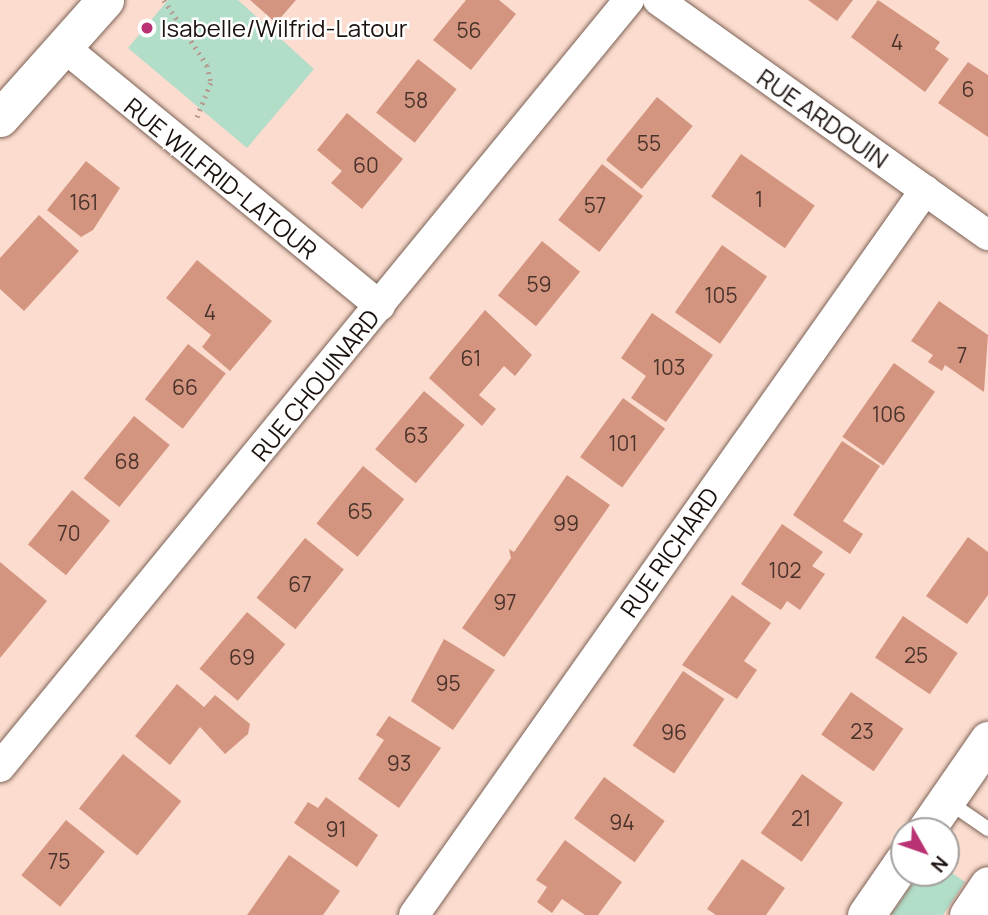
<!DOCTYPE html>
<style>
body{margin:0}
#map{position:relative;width:988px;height:915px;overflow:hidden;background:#fbdcce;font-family:Manrope,sans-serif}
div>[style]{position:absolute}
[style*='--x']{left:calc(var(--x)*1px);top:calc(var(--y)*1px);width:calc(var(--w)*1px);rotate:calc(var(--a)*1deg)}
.green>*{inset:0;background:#b2ddc8}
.building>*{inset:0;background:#d49580;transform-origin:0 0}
.path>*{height:4.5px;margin-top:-2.25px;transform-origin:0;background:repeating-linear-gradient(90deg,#b59d91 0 2px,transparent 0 7px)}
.roads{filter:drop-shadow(0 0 2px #7c6256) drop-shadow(0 0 2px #7c6256)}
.service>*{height:14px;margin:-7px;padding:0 7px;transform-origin:7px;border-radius:7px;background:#fff}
.minor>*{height:30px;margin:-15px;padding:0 15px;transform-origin:15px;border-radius:15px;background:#fff}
.tertiary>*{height:37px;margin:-18.5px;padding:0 18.5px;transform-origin:18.5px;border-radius:18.5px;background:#fff}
.dots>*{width:19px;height:19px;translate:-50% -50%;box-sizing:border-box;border:4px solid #fff;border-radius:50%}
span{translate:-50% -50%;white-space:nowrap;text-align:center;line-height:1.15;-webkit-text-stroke:5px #fff;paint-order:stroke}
.number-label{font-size:21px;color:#4a332a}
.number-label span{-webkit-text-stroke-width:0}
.poi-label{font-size:24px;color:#1c120d}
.left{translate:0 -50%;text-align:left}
.street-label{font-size:24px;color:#1c120d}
.north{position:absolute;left:890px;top:817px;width:70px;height:70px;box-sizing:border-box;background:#fff;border:2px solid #a4a09e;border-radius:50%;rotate:130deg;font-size:19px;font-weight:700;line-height:28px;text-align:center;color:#1c120d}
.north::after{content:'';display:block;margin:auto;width:24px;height:32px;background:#b93273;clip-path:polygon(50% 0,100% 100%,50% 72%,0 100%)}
</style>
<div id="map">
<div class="green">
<div style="clip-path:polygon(168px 0,238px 0,314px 69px,247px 148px,128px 48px)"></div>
<div style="clip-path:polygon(946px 869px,965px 882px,943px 915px,891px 915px,920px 873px)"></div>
</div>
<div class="building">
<div style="clip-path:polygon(250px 0,296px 0,276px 23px)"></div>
<div style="clip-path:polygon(466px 0,499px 0,516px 14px,471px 70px,433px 40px)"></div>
<div style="clip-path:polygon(808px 0,853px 0,837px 21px)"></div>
<div style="clip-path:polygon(878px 0,940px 42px,935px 49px,949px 59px,925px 92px,851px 37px)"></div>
<div style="left:418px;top:59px;width:49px;height:68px;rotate:38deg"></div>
<div style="clip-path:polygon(968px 62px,988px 75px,988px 137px,938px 103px)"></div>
<div style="left:657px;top:97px;width:46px;height:81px;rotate:39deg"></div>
<div style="clip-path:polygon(347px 113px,403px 159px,362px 209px,331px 183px,342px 171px,317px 150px)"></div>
<div style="left:741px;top:154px;width:90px;height:52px;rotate:35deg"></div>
<div style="clip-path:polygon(86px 161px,120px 188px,93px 230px,81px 237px,47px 210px)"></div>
<div style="left:602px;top:164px;width:52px;height:71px;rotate:38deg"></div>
<div style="clip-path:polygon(39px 215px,79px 251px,24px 311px,0 289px,0 258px)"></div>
<div style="left:542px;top:241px;width:49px;height:70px;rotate:39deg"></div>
<div style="left:722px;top:245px;width:55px;height:82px;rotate:35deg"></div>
<div style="clip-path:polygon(197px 260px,272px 321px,230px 371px,202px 347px,211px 335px,166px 298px)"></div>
<div style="clip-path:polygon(939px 301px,988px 335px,984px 392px,945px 365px,942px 371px,928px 362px,933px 355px,911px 341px)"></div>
<div style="clip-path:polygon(485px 310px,532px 355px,515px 376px,504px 366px,479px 395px,496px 409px,482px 426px,429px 378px)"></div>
<div style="clip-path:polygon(652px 313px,713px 355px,666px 422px,631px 398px,646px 376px,621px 358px)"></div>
<div style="left:188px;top:344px;width:48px;height:70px;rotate:38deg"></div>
<div style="left:894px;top:363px;width:50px;height:90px;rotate:35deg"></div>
<div style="left:424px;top:391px;width:53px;height:76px;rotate:40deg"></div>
<div style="left:623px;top:398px;width:52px;height:73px;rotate:36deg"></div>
<div style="left:134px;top:416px;width:46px;height:80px;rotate:39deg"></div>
<div style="clip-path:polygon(842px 441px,880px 466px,843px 521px,863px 534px,850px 554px,793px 515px)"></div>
<div style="left:363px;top:466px;width:53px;height:74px;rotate:39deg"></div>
<div style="clip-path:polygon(567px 475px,610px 505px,504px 657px,462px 628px,511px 558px,509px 549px,514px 552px)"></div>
<div style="left:72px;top:490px;width:49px;height:70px;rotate:39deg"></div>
<div style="clip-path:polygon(782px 524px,823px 552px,812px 566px,825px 574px,800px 610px,787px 601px,781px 610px,741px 584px)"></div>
<div style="clip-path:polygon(968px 537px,988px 552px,988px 595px,967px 624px,926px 596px)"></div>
<div style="left:305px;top:538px;width:50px;height:77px;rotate:39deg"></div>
<div style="clip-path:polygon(0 562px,47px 601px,0 658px)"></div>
<div style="clip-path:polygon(732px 595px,771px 623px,744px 661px,757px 670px,737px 699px,682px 665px)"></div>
<div style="left:247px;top:612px;width:50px;height:74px;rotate:40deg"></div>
<div style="left:903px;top:616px;width:66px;height:50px;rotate:34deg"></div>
<div style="clip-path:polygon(444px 639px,495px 670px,453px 730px,411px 701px)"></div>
<div style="left:683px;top:671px;width:50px;height:90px;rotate:34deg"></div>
<div style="clip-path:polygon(177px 684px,204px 707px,215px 695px,250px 724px,248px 734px,225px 754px,200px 727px,170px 765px,135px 736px)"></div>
<div style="left:851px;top:692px;width:64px;height:52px;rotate:35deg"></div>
<div style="clip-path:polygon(389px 716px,441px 748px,399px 808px,358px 779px,384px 740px,376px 735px)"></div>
<div style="left:123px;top:754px;width:75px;height:70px;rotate:39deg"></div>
<div style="left:802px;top:774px;width:50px;height:72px;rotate:35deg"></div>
<div style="left:604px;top:777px;width:75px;height:51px;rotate:36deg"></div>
<div style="clip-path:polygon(326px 797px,378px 835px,357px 867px,294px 823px,308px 802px,318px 808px)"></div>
<div style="left:66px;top:820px;width:50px;height:71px;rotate:39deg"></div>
<div style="clip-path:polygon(565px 840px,622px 882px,598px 915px,585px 915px,562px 899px,552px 913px,537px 902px,547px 887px,536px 880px)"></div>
<div style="clip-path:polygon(289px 855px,340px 891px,323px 915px,247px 915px)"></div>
<div style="clip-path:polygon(742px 859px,785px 888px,766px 915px,716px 915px,707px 909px)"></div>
</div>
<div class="path">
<div style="--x:164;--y:0;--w:78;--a:56.5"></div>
<div style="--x:207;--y:65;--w:18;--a:77"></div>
<div style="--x:211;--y:83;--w:37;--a:112"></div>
</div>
<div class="roads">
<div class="service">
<div style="--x:946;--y:800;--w:51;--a:34.6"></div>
</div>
<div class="minor">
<div style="--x:658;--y:0;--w:405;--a:35.5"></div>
<div style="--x:65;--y:48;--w:407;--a:39.3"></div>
<div style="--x:0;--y:767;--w:992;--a:-50.65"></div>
<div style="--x:414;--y:915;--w:887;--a:-54.82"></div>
</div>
<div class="tertiary">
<div style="--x:0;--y:118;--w:158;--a:-48.3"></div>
<div style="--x:925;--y:831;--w:111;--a:-55.3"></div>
<div style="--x:866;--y:915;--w:67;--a:-55.4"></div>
<div style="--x:968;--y:915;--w:36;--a:-56"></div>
</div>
</div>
<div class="dots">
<div style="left:147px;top:28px;background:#b93273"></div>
</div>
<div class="number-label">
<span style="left:469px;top:30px">56</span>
<span style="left:897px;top:42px">4</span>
<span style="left:968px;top:89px">6</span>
<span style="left:416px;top:100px">58</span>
<span style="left:649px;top:143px">55</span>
<span style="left:366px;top:165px">60</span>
<span style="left:759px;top:199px">1</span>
<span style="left:84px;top:202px">161</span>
<span style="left:595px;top:205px">57</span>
<span style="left:539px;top:284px">59</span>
<span style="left:721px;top:295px">105</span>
<span style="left:210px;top:312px">4</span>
<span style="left:962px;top:355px">7</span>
<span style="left:471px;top:358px">61</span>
<span style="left:669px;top:367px">103</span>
<span style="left:185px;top:387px">66</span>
<span style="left:889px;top:414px">106</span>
<span style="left:416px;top:435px">63</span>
<span style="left:623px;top:443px">101</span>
<span style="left:127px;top:461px">68</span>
<span style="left:360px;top:511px">65</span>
<span style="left:566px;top:523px">99</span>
<span style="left:69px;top:533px">70</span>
<span style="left:785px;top:570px">102</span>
<span style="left:300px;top:584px">67</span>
<span style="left:505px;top:602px">97</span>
<span style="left:916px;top:655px">25</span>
<span style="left:242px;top:657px">69</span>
<span style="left:448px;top:683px">95</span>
<span style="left:862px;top:731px">23</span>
<span style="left:674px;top:732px">96</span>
<span style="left:399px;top:763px">93</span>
<span style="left:801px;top:818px">21</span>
<span style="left:622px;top:822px">94</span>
<span style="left:336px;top:829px">91</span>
<span style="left:59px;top:861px">75</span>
</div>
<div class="poi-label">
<span class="left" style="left:161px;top:28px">Isabelle/Wilfrid-Latour</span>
</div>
<div class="street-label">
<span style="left:823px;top:118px;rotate:35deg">RUE ARDOUIN</span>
<span style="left:221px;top:178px;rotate:39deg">RUE WILFRID-LATOUR</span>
<span style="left:315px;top:385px;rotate:-51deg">RUE CHOUINARD</span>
<span style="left:669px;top:552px;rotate:-55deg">RUE RICHARD</span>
</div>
<div class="north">N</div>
</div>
